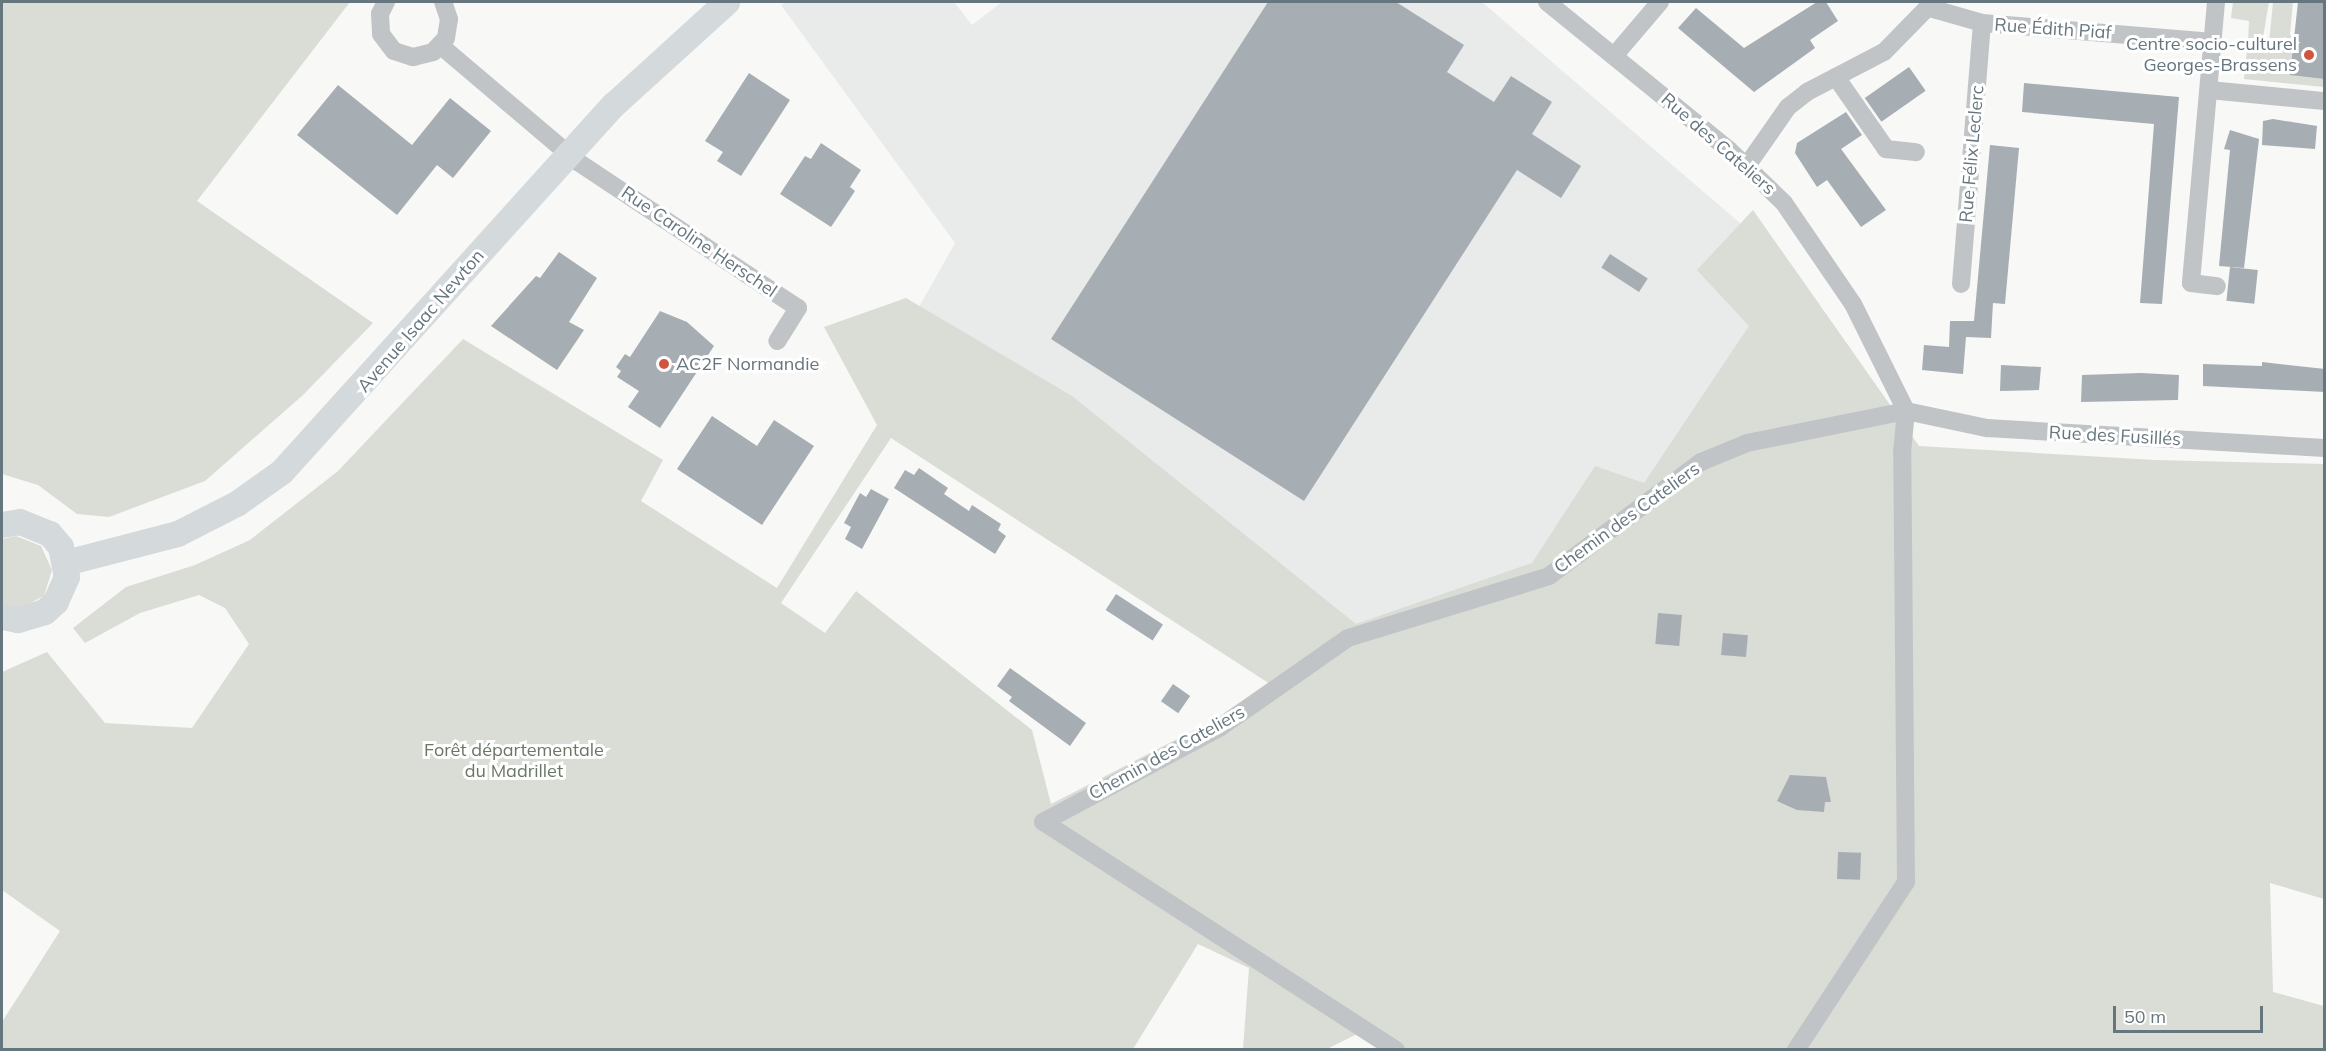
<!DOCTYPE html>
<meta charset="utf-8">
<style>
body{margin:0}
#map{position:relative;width:2326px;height:1051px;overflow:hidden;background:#f8f8f6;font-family:Mulish,sans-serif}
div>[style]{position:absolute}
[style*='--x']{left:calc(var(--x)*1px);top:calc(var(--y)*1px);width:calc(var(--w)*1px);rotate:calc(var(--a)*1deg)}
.built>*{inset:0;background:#e9eaea}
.green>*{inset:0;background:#d9ddd6}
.building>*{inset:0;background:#a6aeb3;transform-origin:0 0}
.street>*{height:18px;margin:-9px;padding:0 9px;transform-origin:9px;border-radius:9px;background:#c0c4c7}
.secondary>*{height:26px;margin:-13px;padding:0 13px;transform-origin:13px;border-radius:13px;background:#d4d9db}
.dots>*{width:16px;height:16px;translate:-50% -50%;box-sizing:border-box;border:3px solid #fff;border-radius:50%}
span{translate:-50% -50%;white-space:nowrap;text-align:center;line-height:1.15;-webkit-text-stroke:6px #fff;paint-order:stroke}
.street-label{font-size:18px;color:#66767e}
.poi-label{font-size:18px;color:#66767e}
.right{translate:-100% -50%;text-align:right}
.left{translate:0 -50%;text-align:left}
.park-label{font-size:18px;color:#697765}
.frame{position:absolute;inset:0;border:3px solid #66767e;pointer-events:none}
.scale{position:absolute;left:2113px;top:1006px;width:150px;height:27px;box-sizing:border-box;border:3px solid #66767e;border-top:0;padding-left:8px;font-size:18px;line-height:21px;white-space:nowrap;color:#66767e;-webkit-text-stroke:4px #fff;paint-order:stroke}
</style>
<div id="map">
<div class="built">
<div style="clip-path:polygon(786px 2px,954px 2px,972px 25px,1002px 2px,1482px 2px,1754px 235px,1758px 327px,1651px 487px,1534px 564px,1355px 626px,914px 316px,955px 243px,781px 5px)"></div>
</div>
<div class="green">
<div style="clip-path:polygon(2px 2px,350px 2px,197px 201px,373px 323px,303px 395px,205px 481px,109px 517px,77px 514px,38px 485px,2px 474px)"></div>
<div style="clip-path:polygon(2233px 2px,2269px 2px,2262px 43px,2248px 42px,2249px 21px,2231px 18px)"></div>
<div style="clip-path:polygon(2273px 2px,2293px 2px,2290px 34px,2324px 79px,2324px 87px,2244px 79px,2247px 51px,2268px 53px)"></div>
<div style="clip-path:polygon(evenodd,1753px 210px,1919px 446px,2155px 460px,2324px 464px,2324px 899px,2270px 883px,2273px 992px,2324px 1006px,2324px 1049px,1381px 1050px,1357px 1034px,1327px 1049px,1243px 1049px,1249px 968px,1198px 944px,1133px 1049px,2px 1050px,2px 1022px,60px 931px,2px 890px,2px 672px,47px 652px,105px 723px,192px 728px,249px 644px,225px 608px,199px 595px,140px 613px,85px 643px,73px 628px,126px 587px,195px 565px,250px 540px,338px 471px,463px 339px,663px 460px,641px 501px,777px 588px,877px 425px,824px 327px,906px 298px,1072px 396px,1356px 624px,1532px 563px,1595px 466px,1644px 483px,1749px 326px,1697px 270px,1753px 210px,891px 438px,1270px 684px,1214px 720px,1051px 804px,1032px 730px,856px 591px,825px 633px,781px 603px,891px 438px)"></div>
<div style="clip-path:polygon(16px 536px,41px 546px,52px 570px,44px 596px,20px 608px,2px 605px,2px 539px)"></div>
</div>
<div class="building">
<div style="clip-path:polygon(1268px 2px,1396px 2px,1464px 45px,1447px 72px,1494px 102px,1511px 76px,1552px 102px,1532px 134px,1581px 166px,1561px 198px,1517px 170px,1304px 501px,1051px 339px)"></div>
<div style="clip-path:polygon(1817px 2px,1826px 2px,1838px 21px,1810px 40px,1815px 48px,1754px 92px,1678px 28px,1696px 8px,1744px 48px)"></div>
<div style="clip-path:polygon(2298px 2px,2325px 2px,2325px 79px,2290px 75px)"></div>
<div style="left:1909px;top:67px;width:29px;height:54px;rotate:55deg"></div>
<div style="clip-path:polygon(749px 73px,790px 100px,741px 176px,717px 161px,723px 152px,705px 141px)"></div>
<div style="clip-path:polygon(2024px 83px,2179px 97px,2162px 304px,2140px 303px,2154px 124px,2022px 112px)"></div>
<div style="clip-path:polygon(338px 85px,412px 145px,450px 98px,491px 131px,453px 178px,437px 165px,397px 215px,297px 135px)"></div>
<div style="clip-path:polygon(1846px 112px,1862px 135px,1841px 149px,1886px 210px,1861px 227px,1827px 180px,1817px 187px,1795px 153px,1797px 143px)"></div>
<div style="clip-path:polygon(2273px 119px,2317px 126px,2315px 149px,2262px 145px,2263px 121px)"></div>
<div style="clip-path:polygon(2230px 130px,2259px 139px,2244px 268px,2219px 266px,2230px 150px,2224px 149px)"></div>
<div style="clip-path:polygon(821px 143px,861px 170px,850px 187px,855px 191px,831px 227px,780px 194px,805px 156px,811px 159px)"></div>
<div style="clip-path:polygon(1990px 145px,2019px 148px,2005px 304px,1993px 303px,1991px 338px,1966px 337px,1963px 374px,1922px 370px,1924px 345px,1949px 347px,1950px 321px,1974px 321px)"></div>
<div style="clip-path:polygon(559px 252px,597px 278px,569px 322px,584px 330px,557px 370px,491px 326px,536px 276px,540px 278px)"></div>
<div style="left:1610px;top:254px;width:45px;height:16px;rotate:33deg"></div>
<div style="left:2230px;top:267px;width:28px;height:34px;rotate:6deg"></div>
<div style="clip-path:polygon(660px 311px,687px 322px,714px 346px,660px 428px,628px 407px,639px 391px,617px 377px,621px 371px,616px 367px,625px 354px,630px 357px)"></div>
<div style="clip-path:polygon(2262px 362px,2325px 369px,2325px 392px,2203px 386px,2203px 364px,2262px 366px)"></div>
<div style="clip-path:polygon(2001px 365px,2041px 367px,2039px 390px,2000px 391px)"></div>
<div style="clip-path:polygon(2141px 373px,2179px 375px,2178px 400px,2081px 402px,2082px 375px)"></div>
<div style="clip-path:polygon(712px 416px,757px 446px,774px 420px,814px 446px,762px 525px,677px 469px)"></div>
<div style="clip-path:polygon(919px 468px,948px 488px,944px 494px,969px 511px,972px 505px,1001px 524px,998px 530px,1006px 536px,995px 554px,894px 488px,905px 470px,914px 475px)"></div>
<div style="clip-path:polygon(871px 489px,889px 499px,862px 549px,845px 539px,851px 527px,844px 523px,860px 493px,866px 497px)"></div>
<div style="left:1116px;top:594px;width:56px;height:19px;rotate:33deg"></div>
<div style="left:1658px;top:613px;width:24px;height:31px;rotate:5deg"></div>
<div style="left:1723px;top:633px;width:25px;height:22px;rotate:5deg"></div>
<div style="clip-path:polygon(1010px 668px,1086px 723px,1070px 746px,1009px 701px,1012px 697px,997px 686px)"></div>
<div style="left:1173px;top:684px;width:21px;height:21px;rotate:35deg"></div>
<div style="clip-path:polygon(1790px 775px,1826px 777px,1831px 802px,1825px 802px,1824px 812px,1797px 810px,1777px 801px)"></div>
<div style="left:1838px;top:852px;width:23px;height:27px;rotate:2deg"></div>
</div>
<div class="street">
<div style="--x:386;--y:2;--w:13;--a:117"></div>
<div style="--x:380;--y:14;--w:20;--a:87"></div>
<div style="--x:381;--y:34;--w:21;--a:53"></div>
<div style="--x:394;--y:51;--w:20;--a:18"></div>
<div style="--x:413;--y:57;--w:21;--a:-14"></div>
<div style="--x:433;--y:52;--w:19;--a:-47"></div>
<div style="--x:446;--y:38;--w:19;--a:-81"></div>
<div style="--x:449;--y:19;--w:18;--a:-109"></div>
<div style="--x:1547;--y:2;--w:235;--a:39.1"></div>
<div style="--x:1729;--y:150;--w:76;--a:43.9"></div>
<div style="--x:1784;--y:203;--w:122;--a:55.7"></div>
<div style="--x:1853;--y:304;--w:119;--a:63.6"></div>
<div style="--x:2216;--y:2;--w:282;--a:95.1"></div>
<div style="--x:2191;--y:283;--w:26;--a:7"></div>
<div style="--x:1930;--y:8;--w:54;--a:16.1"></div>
<div style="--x:1982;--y:23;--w:232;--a:4.7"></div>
<div style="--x:441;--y:46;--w:180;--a:40.3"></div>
<div style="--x:578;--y:162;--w:264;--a:33.6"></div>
<div style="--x:798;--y:308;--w:39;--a:122"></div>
<div style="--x:1614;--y:56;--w:71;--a:-49.6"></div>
<div style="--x:1836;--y:77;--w:88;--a:55.2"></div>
<div style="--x:1886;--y:149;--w:30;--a:6"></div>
<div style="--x:2209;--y:90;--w:116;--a:5.5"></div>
<div style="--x:1746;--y:167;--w:73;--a:-55"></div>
<div style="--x:1788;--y:107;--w:24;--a:-38"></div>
<div style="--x:1807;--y:92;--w:87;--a:-27.5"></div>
<div style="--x:1884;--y:52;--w:70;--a:-45.6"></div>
<div style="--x:1961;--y:284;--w:262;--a:-85.4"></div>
<div style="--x:1396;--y:1050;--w:420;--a:-147.1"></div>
<div style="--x:1043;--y:822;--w:200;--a:-28.1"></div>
<div style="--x:1219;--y:728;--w:157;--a:-34.9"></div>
<div style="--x:1348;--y:638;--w:210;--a:-17.1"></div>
<div style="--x:1549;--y:576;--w:190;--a:-36.9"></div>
<div style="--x:1701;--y:462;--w:50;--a:-22.4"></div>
<div style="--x:1747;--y:443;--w:162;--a:-11.4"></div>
<div style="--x:1906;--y:411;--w:83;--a:11.9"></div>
<div style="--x:1987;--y:428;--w:338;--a:3.4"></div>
<div style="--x:1796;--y:1050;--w:201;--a:-56.8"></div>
<div style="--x:1906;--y:882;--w:429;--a:-90.5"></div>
<div style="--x:1902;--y:453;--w:42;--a:-84.6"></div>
</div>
<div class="secondary">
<div style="--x:2;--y:525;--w:18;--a:-9"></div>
<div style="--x:20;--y:522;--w:32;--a:22"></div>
<div style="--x:50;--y:534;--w:17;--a:50"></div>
<div style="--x:61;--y:547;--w:31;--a:79"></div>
<div style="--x:67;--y:577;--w:27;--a:114"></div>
<div style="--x:56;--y:602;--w:15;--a:138"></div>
<div style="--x:45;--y:612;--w:28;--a:163"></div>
<div style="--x:18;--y:620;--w:16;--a:-169"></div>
<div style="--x:66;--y:563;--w:116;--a:-14.5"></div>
<div style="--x:178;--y:534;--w:66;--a:-27"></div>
<div style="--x:237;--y:504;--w:55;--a:-35.4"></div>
<div style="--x:282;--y:472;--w:495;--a:-47.9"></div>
<div style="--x:614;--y:105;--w:153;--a:-42.3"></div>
</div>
<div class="dots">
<div style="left:2309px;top:55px;background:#d1553e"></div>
<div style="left:664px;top:364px;background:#d1553e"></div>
</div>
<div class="street-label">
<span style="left:2053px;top:29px;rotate:4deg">Rue Édith Piaf</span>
<span style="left:1718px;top:144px;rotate:41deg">Rue des Cateliers</span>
<span style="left:1972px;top:154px;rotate:-85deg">Rue Félix Leclerc</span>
<span style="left:699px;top:242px;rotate:34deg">Rue Caroline Herschel</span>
<span style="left:421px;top:321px;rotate:-49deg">Avenue Isaac Newton</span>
<span style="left:2115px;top:436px;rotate:3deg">Rue des Fusillés</span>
<span style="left:1627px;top:518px;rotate:-36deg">Chemin des Cateliers</span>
<span style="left:1167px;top:753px;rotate:-29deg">Chemin des Cateliers</span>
</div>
<div class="poi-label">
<span class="right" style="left:2297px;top:55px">Centre socio-culturel<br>Georges-Brassens</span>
<span class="left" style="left:676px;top:364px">AC2F Normandie</span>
</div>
<div class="park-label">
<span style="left:514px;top:761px">Forêt départementale<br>du Madrillet</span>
</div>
<div class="frame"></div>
<div class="scale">50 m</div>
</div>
